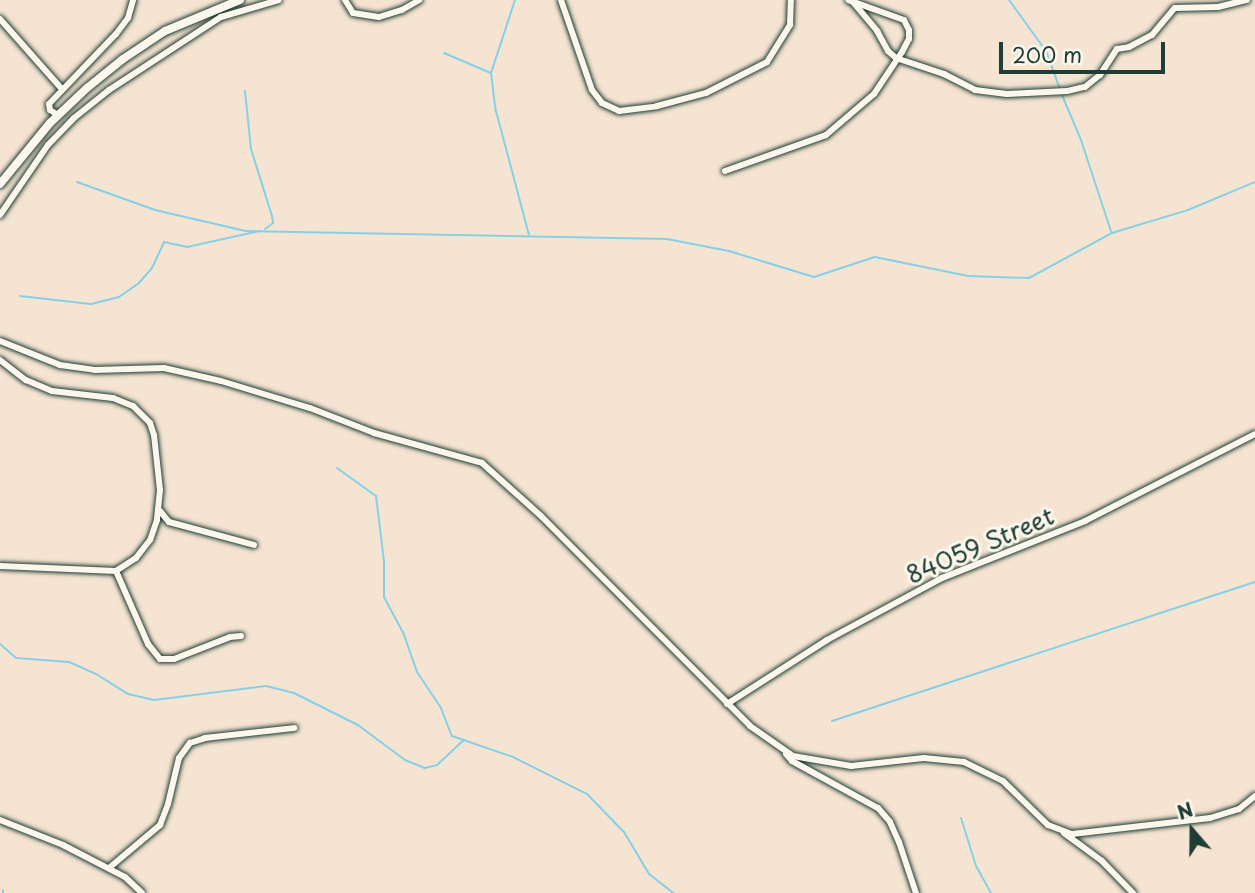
<!DOCTYPE html>
<style>
body{margin:0}
#map{position:relative;width:1255px;height:893px;overflow:hidden;background:#f5e4d2;font-family:"Playpen Sans",sans-serif}
div>[style]{position:absolute}
[style*='--x']{left:calc(var(--x)*1px);top:calc(var(--y)*1px);width:calc(var(--w)*1px);rotate:calc(var(--a)*1deg)}
.stream>*{height:2px;margin:-1px;padding:0 1px;transform-origin:1px;border-radius:1px;background:#86d0e7}
.roads{filter:drop-shadow(0 0 2px #1f3d34) drop-shadow(0 0 2px #1f3d34)}
.minor>*{height:6px;margin:-3px;padding:0 3px;transform-origin:3px;border-radius:3px;background:#fbf7ec}
.major>*{height:8px;margin:-4px;padding:0 4px;transform-origin:4px;border-radius:4px;background:#fbf7ec}
span{translate:-50% -50%;white-space:nowrap;text-align:center;line-height:1.15;-webkit-text-stroke:6px #fbf7ec;paint-order:stroke}
.street-label{font-size:24px;color:#1f3d34}
.north{position:absolute;left:1157px;top:795px;width:70px;height:70px;-webkit-text-stroke:5px #fbf7ec;paint-order:stroke;rotate:340deg;font-size:19px;font-weight:700;line-height:28px;text-align:center;color:#1f3d34}
.north::after{content:'';display:block;margin:auto;width:24px;height:32px;background:#1f3d34;clip-path:polygon(50% 0,100% 100%,50% 72%,0 100%)}
.scale{position:absolute;left:999px;top:42px;width:166px;height:32px;box-sizing:border-box;border:4px solid #1f3d34;border-top:0;padding-left:9px;font-size:21px;line-height:24px;white-space:nowrap;color:#1f3d34;-webkit-text-stroke:5px #fbf7ec;paint-order:stroke}
</style>
<div id="map">
<div class="stream">
<div style="--x:515;--y:0;--w:77;--a:108.2"></div>
<div style="--x:491;--y:73;--w:38;--a:83"></div>
<div style="--x:496;--y:111;--w:128;--a:75.1"></div>
<div style="--x:1009;--y:0;--w:63;--a:54"></div>
<div style="--x:1046;--y:51;--w:40;--a:69.8"></div>
<div style="--x:444;--y:53;--w:51;--a:23.1"></div>
<div style="--x:245;--y:91;--w:58;--a:84.1"></div>
<div style="--x:251;--y:149;--w:70;--a:72.6"></div>
<div style="--x:272;--y:216;--w:7;--a:82"></div>
<div style="--x:273;--y:223;--w:10;--a:143"></div>
<div style="--x:1062;--y:95;--w:49;--a:67.1"></div>
<div style="--x:1081;--y:140;--w:96;--a:71.8"></div>
<div style="--x:77;--y:182;--w:83;--a:19.7"></div>
<div style="--x:155;--y:210;--w:93;--a:13"></div>
<div style="--x:246;--y:231;--w:421;--a:1.1"></div>
<div style="--x:667;--y:239;--w:63;--a:11"></div>
<div style="--x:729;--y:251;--w:89;--a:17"></div>
<div style="--x:814;--y:277;--w:64;--a:-18.2"></div>
<div style="--x:875;--y:257;--w:95;--a:11.5"></div>
<div style="--x:968;--y:276;--w:61;--a:1.9"></div>
<div style="--x:1029;--y:278;--w:94;--a:-28.5"></div>
<div style="--x:1112;--y:233;--w:79;--a:-16.8"></div>
<div style="--x:1188;--y:210;--w:73;--a:-22.7"></div>
<div style="--x:20;--y:296;--w:71;--a:6.4"></div>
<div style="--x:91;--y:304;--w:29;--a:-14"></div>
<div style="--x:119;--y:297;--w:24;--a:-35"></div>
<div style="--x:139;--y:283;--w:20;--a:-49"></div>
<div style="--x:152;--y:268;--w:29;--a:-65"></div>
<div style="--x:164;--y:242;--w:24;--a:12"></div>
<div style="--x:187;--y:247;--w:75;--a:-12.4"></div>
<div style="--x:337;--y:468;--w:48;--a:35.7"></div>
<div style="--x:376;--y:496;--w:65;--a:83"></div>
<div style="--x:384;--y:561;--w:36;--a:90"></div>
<div style="--x:384;--y:597;--w:40;--a:62"></div>
<div style="--x:403;--y:632;--w:42;--a:70.7"></div>
<div style="--x:417;--y:672;--w:43;--a:56.3"></div>
<div style="--x:441;--y:708;--w:30;--a:69"></div>
<div style="--x:452;--y:736;--w:65;--a:19"></div>
<div style="--x:513;--y:757;--w:83;--a:26.6"></div>
<div style="--x:587;--y:794;--w:53;--a:45.8"></div>
<div style="--x:624;--y:832;--w:49;--a:59.2"></div>
<div style="--x:649;--y:874;--w:31;--a:38"></div>
<div style="--x:0;--y:644;--w:21;--a:41"></div>
<div style="--x:16;--y:658;--w:53;--a:4.3"></div>
<div style="--x:69;--y:662;--w:30;--a:24"></div>
<div style="--x:96;--y:674;--w:38;--a:32"></div>
<div style="--x:128;--y:694;--w:27;--a:13"></div>
<div style="--x:154;--y:700;--w:113;--a:-7.1"></div>
<div style="--x:266;--y:686;--w:29;--a:14"></div>
<div style="--x:294;--y:693;--w:72;--a:26.6"></div>
<div style="--x:358;--y:725;--w:59;--a:36.7"></div>
<div style="--x:405;--y:760;--w:22;--a:22"></div>
<div style="--x:425;--y:768;--w:12;--a:-14"></div>
<div style="--x:437;--y:765;--w:37;--a:-43"></div>
<div style="--x:832;--y:721;--w:445;--a:-18.2"></div>
<div style="--x:961;--y:818;--w:50;--a:72.6"></div>
<div style="--x:976;--y:866;--w:31;--a:61"></div>
<div style="--x:3;--y:890;--w:3;--a:90"></div>
</div>
<div class="roads">
<div class="minor">
<div style="--x:345;--y:0;--w:15;--a:58"></div>
<div style="--x:353;--y:13;--w:26;--a:9"></div>
<div style="--x:379;--y:17;--w:24;--a:-17"></div>
<div style="--x:402;--y:10;--w:20;--a:-30"></div>
<div style="--x:561;--y:0;--w:95;--a:71"></div>
<div style="--x:592;--y:90;--w:16;--a:52"></div>
<div style="--x:602;--y:103;--w:19;--a:25"></div>
<div style="--x:619;--y:111;--w:38;--a:-7"></div>
<div style="--x:657;--y:106;--w:51;--a:-14.9"></div>
<div style="--x:706;--y:93;--w:68;--a:-26.9"></div>
<div style="--x:767;--y:62;--w:44;--a:-58.1"></div>
<div style="--x:790;--y:25;--w:25;--a:-88"></div>
<div style="--x:853;--y:2;--w:38;--a:50"></div>
<div style="--x:877;--y:31;--w:23;--a:61"></div>
<div style="--x:888;--y:51;--w:11;--a:41"></div>
<div style="--x:896;--y:58;--w:51;--a:18.4"></div>
<div style="--x:944;--y:74;--w:35;--a:27"></div>
<div style="--x:975;--y:90;--w:32;--a:7"></div>
<div style="--x:1007;--y:94;--w:60;--a:-2.9"></div>
<div style="--x:1067;--y:91;--w:18;--a:-13"></div>
<div style="--x:1085;--y:87;--w:19;--a:-39"></div>
<div style="--x:1100;--y:75;--w:31;--a:-57"></div>
<div style="--x:1117;--y:49;--w:12;--a:-9"></div>
<div style="--x:1129;--y:47;--w:26;--a:-28"></div>
<div style="--x:1152;--y:35;--w:35;--a:-50"></div>
<div style="--x:1175;--y:8;--w:43;--a:-1.3"></div>
<div style="--x:1218;--y:7;--w:30;--a:-14"></div>
<div style="--x:0;--y:19;--w:94;--a:48.5"></div>
<div style="--x:58;--y:115;--w:9;--a:-148"></div>
<div style="--x:50;--y:110;--w:6;--a:-99"></div>
<div style="--x:49;--y:104;--w:97;--a:-46.3"></div>
<div style="--x:116;--y:34;--w:20;--a:-53"></div>
<div style="--x:128;--y:18;--w:19;--a:-74"></div>
<div style="--x:725;--y:171;--w:107;--a:-19.6"></div>
<div style="--x:826;--y:135;--w:63;--a:-40.5"></div>
<div style="--x:874;--y:94;--w:50;--a:-56.3"></div>
<div style="--x:902;--y:52;--w:15;--a:-62"></div>
<div style="--x:909;--y:39;--w:9;--a:-90"></div>
<div style="--x:909;--y:30;--w:11;--a:-117"></div>
<div style="--x:904;--y:20;--w:59;--a:-160.3"></div>
<div style="--x:0;--y:215;--w:85;--a:-55.6"></div>
<div style="--x:48;--y:145;--w:37;--a:-46"></div>
<div style="--x:74;--y:118;--w:45;--a:-38.7"></div>
<div style="--x:109;--y:90;--w:134;--a:-33.1"></div>
<div style="--x:221;--y:17;--w:60;--a:-16.3"></div>
<div style="--x:0;--y:341;--w:65;--a:21.8"></div>
<div style="--x:60;--y:365;--w:35;--a:8"></div>
<div style="--x:95;--y:370;--w:69;--a:-1.7"></div>
<div style="--x:164;--y:368;--w:58;--a:12.8"></div>
<div style="--x:221;--y:381;--w:93;--a:16.9"></div>
<div style="--x:310;--y:408;--w:69;--a:21.3"></div>
<div style="--x:374;--y:433;--w:112;--a:15.5"></div>
<div style="--x:482;--y:463;--w:79;--a:41.9"></div>
<div style="--x:541;--y:516;--w:296;--a:45.1"></div>
<div style="--x:750;--y:726;--w:52;--a:34.9"></div>
<div style="--x:793;--y:756;--w:59;--a:9.8"></div>
<div style="--x:851;--y:766;--w:73;--a:-6.3"></div>
<div style="--x:924;--y:758;--w:40;--a:5.7"></div>
<div style="--x:964;--y:762;--w:43;--a:26"></div>
<div style="--x:1003;--y:781;--w:63;--a:44.4"></div>
<div style="--x:1048;--y:825;--w:26;--a:21"></div>
<div style="--x:1072;--y:834;--w:139;--a:-6.6"></div>
<div style="--x:1210;--y:818;--w:30;--a:-17"></div>
<div style="--x:1239;--y:809;--w:21;--a:-39"></div>
<div style="--x:0;--y:360;--w:33;--a:38"></div>
<div style="--x:26;--y:380;--w:28;--a:23"></div>
<div style="--x:52;--y:391;--w:61;--a:6.5"></div>
<div style="--x:113;--y:398;--w:22;--a:22"></div>
<div style="--x:133;--y:406;--w:24;--a:45"></div>
<div style="--x:150;--y:423;--w:13;--a:72"></div>
<div style="--x:154;--y:435;--w:55;--a:83.8"></div>
<div style="--x:160;--y:490;--w:30;--a:96"></div>
<div style="--x:157;--y:520;--w:21;--a:109"></div>
<div style="--x:150;--y:540;--w:23;--a:128"></div>
<div style="--x:136;--y:558;--w:24;--a:147"></div>
<div style="--x:116;--y:571;--w:116;--a:-177.5"></div>
<div style="--x:160;--y:511;--w:14;--a:51"></div>
<div style="--x:169;--y:522;--w:88;--a:15.1"></div>
<div style="--x:116;--y:571;--w:80;--a:66.3"></div>
<div style="--x:148;--y:644;--w:19;--a:51"></div>
<div style="--x:160;--y:659;--w:14;--a:0"></div>
<div style="--x:174;--y:659;--w:60;--a:-21.4"></div>
<div style="--x:230;--y:637;--w:11;--a:-5"></div>
<div style="--x:727;--y:704;--w:119;--a:-32.6"></div>
<div style="--x:827;--y:640;--w:131;--a:-28.3"></div>
<div style="--x:942;--y:578;--w:154;--a:-21.7"></div>
<div style="--x:1085;--y:521;--w:191;--a:-27.1"></div>
<div style="--x:786;--y:754;--w:9;--a:49"></div>
<div style="--x:792;--y:761;--w:98;--a:28.7"></div>
<div style="--x:878;--y:808;--w:18;--a:49"></div>
<div style="--x:890;--y:822;--w:22;--a:66"></div>
<div style="--x:899;--y:842;--w:54;--a:71.6"></div>
<div style="--x:0;--y:820;--w:68;--a:21.6"></div>
<div style="--x:63;--y:845;--w:70;--a:27.3"></div>
<div style="--x:125;--y:877;--w:23;--a:43"></div>
<div style="--x:1064;--y:833;--w:47;--a:36.4"></div>
<div style="--x:1102;--y:861;--w:45;--a:45.9"></div>
<div style="--x:109;--y:868;--w:67;--a:-40.1"></div>
<div style="--x:160;--y:825;--w:22;--a:-69"></div>
<div style="--x:168;--y:804;--w:47;--a:-76.6"></div>
<div style="--x:179;--y:758;--w:19;--a:-54"></div>
<div style="--x:190;--y:743;--w:16;--a:-18"></div>
<div style="--x:205;--y:738;--w:90;--a:-6.4"></div>
</div>
<div class="major">
<div style="--x:0;--y:184;--w:79;--a:-50.7"></div>
<div style="--x:50;--y:123;--w:51;--a:-43.4"></div>
<div style="--x:87;--y:88;--w:46;--a:-38.9"></div>
<div style="--x:123;--y:59;--w:50;--a:-33.7"></div>
<div style="--x:165;--y:31;--w:81;--a:-22.5"></div>
</div>
</div>
<div class="street-label">
<span style="left:980px;top:545px;rotate:-23deg">84059 Street</span>
</div>
<div class="north">N</div>
<div class="scale">200 m</div>
</div>
